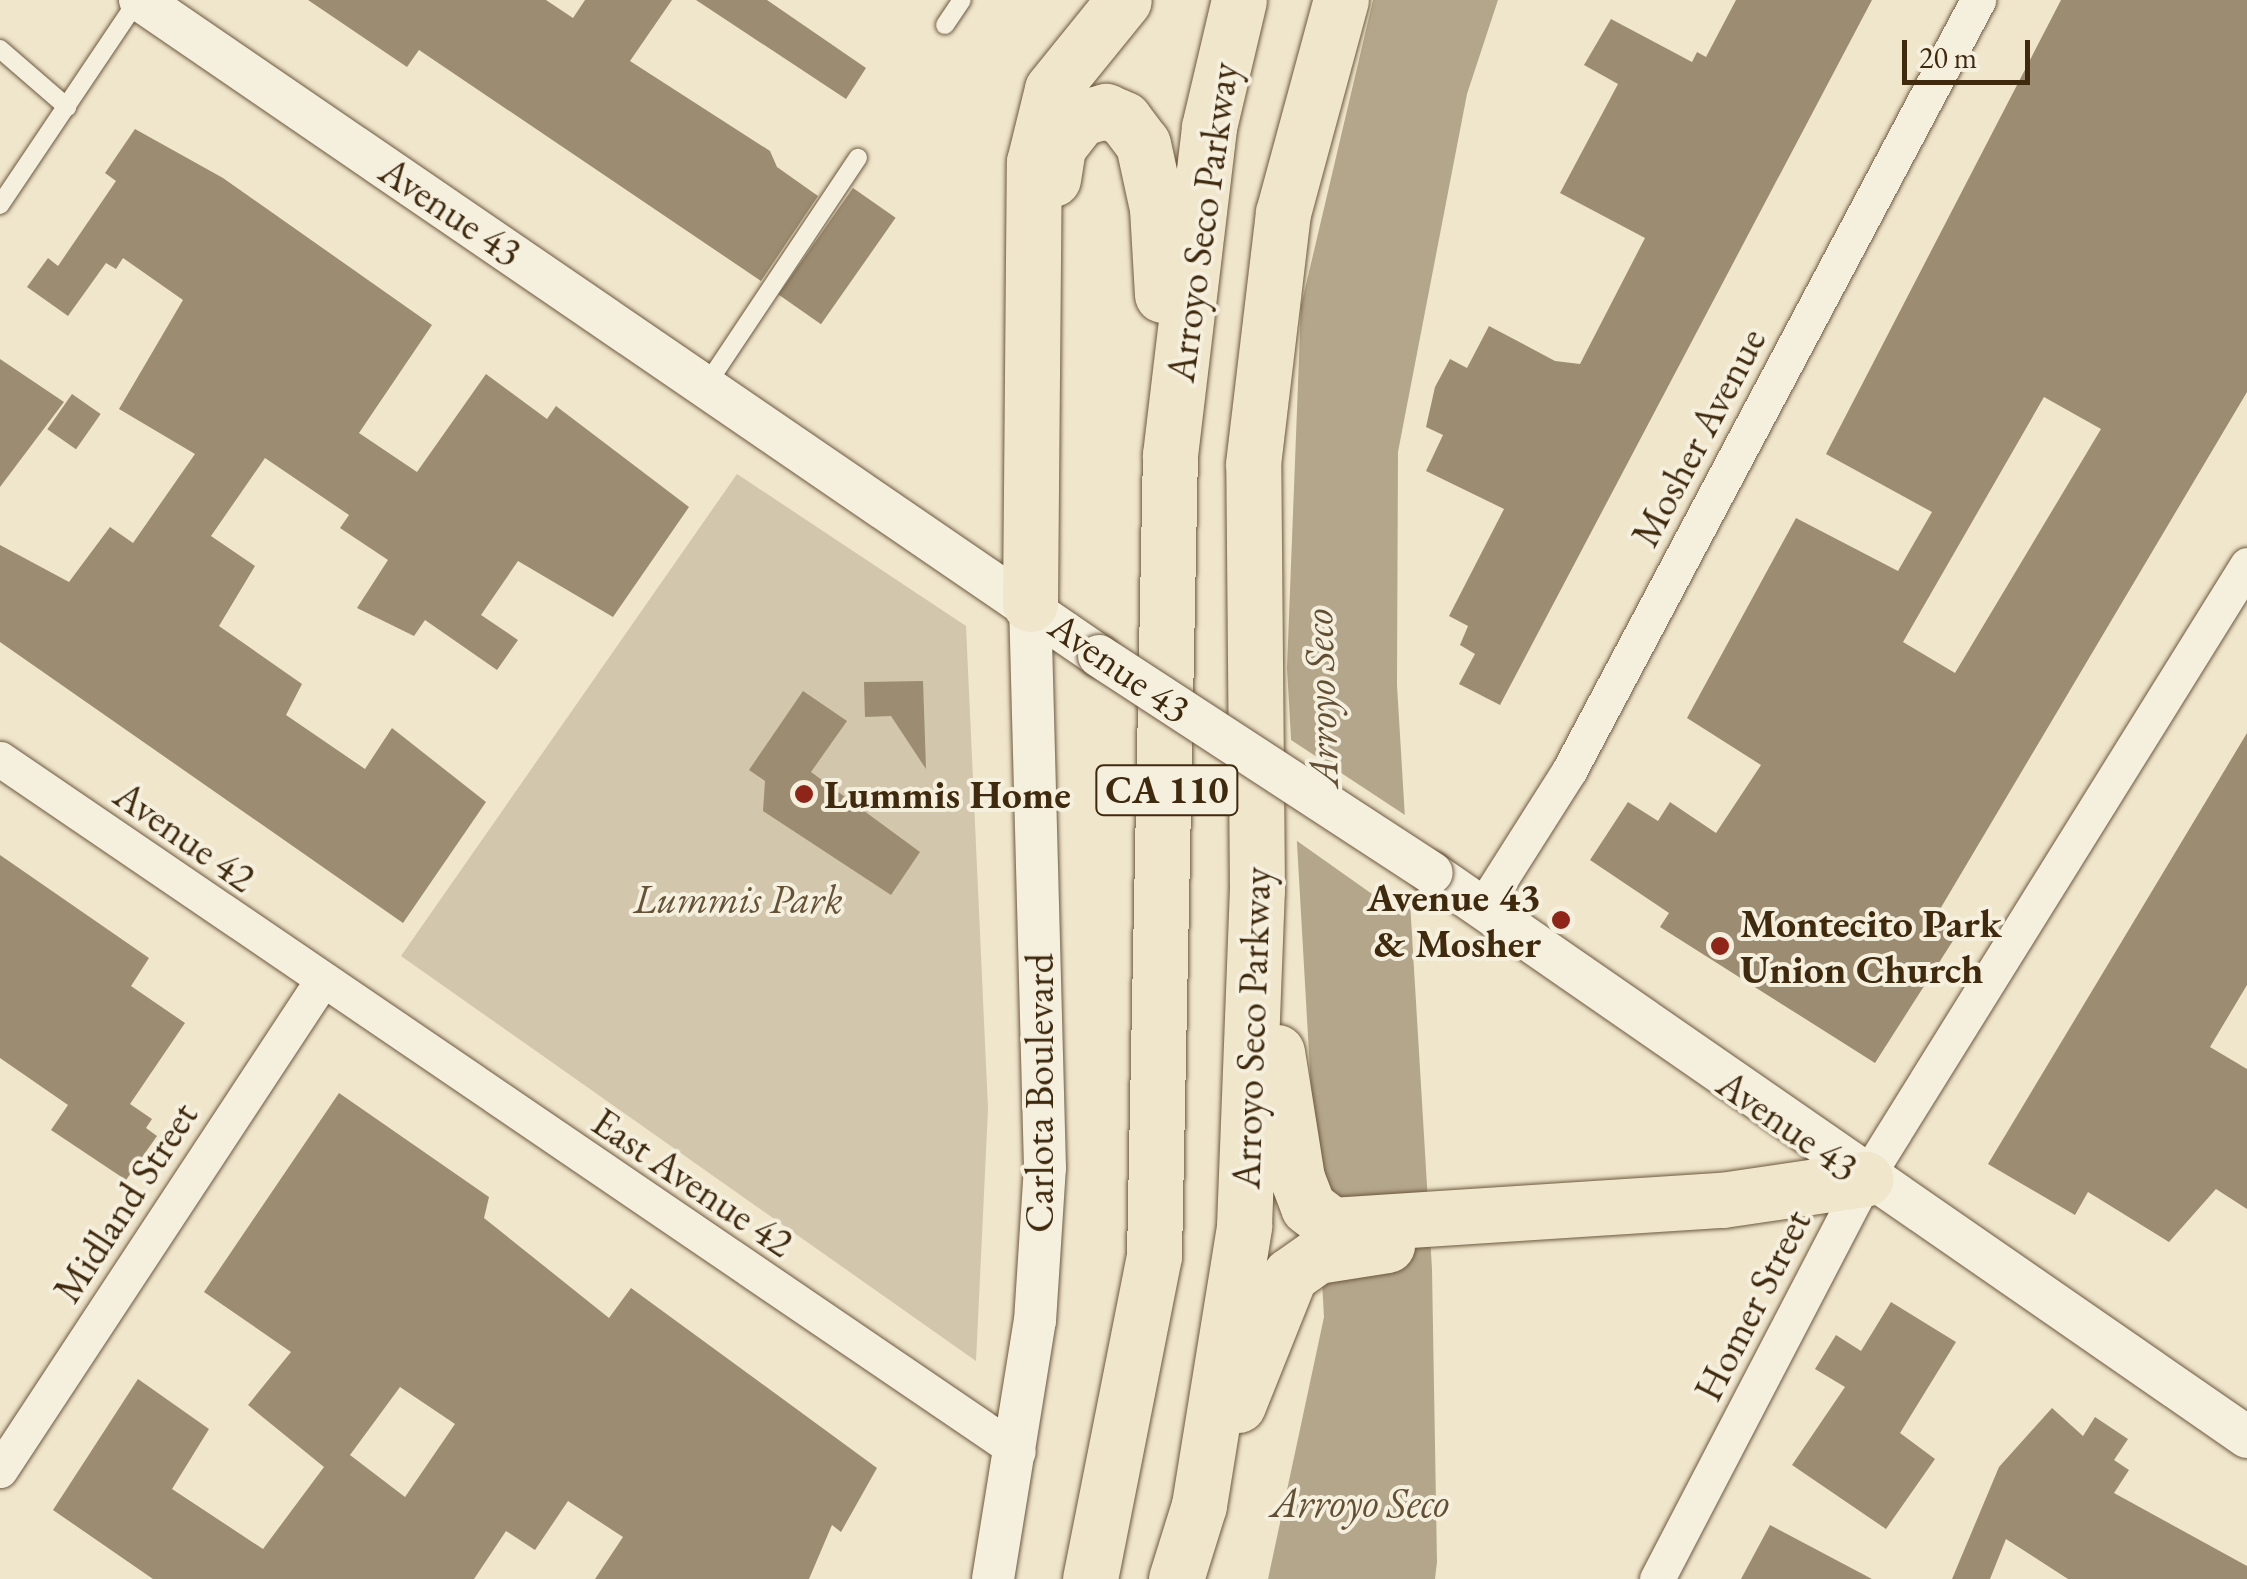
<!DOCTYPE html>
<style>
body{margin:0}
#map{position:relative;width:2247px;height:1579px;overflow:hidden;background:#f0e6cc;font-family:"EB Garamond",serif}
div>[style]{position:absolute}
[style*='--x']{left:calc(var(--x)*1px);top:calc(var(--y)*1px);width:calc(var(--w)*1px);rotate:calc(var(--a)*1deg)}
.green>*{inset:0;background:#d2c6ac}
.water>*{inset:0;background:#b4a68b}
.pier>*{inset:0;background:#f0e6cc}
.building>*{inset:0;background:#9c8c71;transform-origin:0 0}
.roads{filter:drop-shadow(0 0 2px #6c593e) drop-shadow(0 0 2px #6c593e)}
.service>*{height:18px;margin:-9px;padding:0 9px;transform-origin:9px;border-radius:9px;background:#f5efde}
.minor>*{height:35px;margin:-17.5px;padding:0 17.5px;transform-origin:17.5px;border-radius:17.5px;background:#f5efde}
.tertiary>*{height:42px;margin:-21px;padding:0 21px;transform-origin:21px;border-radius:21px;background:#f5efde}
.motorway>*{height:55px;margin:-27.5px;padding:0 27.5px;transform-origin:27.5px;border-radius:27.5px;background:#f0e6cc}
.bridges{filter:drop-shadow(0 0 2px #6c593e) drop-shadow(0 0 2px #6c593e)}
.tertiary-bridge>*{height:42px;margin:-21px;padding:0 21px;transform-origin:21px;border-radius:21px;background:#f5efde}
.dots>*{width:28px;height:28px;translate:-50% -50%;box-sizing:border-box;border:5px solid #f5efde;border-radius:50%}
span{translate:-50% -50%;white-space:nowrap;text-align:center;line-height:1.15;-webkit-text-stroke:8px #f5efde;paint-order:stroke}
.shield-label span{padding:2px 8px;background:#f5efde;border:2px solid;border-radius:8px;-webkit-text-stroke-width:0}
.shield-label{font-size:38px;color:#402a0e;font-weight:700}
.street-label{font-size:40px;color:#402a0e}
.poi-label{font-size:40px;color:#402a0e;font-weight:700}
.left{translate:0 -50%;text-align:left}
.right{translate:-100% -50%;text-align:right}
.park-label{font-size:40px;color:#645136;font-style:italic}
.water-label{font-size:42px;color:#634f34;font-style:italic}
.scale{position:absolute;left:1902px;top:40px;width:128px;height:45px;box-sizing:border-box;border:5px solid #402a0e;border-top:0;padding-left:12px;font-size:30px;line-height:35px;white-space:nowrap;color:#402a0e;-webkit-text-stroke:8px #f5efde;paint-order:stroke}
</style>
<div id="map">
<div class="green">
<div style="clip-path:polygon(737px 474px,966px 626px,988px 1109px,976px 1361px,401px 956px)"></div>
</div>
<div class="water">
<div style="clip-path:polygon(1373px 0,1498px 0,1467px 94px,1398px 452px,1397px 685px,1432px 1269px,1437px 1562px,1435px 1579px,1268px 1579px,1324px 1317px,1287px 668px,1301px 306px)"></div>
</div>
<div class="pier">
<div style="clip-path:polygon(1285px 736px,1408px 817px,1412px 894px,1399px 913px,1290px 836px)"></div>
</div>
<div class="building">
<div style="clip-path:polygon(308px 0,546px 0,573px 18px,585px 0,672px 0,630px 61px,770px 151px,777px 167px,818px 196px,761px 281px,419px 50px,407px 67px)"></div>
<div style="clip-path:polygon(696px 0,767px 0,866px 68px,846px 99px)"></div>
<div style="clip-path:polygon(1736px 0,1872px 0,1500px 705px,1459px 684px,1475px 654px,1460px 645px,1468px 626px,1449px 616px,1504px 509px,1426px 471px,1443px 435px,1426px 427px,1435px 387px,1450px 359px,1467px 368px,1489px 326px,1555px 361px,1580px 364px,1645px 238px,1560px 193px,1618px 84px,1584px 65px,1611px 19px,1692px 62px,1697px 52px,1706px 57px)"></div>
<div style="clip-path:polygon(evenodd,2061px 0,2247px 0,2247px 392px,1933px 921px,1956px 936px,1875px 1063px,1660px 927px,1669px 913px,1590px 860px,1628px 802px,1658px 821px,1670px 802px,1716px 833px,1761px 765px,1687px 718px,1796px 518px,1898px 571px,1932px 512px,1826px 454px,2061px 0,2044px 397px,2101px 429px,1955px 673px,1903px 642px,2044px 397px)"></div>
<div style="clip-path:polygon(135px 129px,223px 178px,432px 325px,359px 433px,417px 472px,486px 374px,547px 419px,556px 406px,689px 507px,613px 617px,518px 561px,481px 615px,518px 640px,497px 670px,425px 620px,414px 636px,357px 608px,388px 560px,340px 528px,349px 515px,265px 458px,211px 536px,255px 566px,219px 626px,302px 684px,286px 715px,365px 769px,392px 728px,486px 802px,403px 923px,0 642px,0 545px,69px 582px,110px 527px,133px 543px,195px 454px,119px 409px,183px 300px,123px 258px,116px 269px,106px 263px,68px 316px,27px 287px,48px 258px,58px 266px,116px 181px,105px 173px)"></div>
<div style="left:853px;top:188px;width:52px;height:130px;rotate:35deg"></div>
<div style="clip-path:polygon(0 359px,64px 402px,0 487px)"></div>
<div style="left:72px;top:394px;width:35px;height:43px;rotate:35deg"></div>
<div style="clip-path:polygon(923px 681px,926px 769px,891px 716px,865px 717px,864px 682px)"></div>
<div style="clip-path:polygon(803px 691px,847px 721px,811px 772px,920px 852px,891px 895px,763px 811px,765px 781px,749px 770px)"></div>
<div style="clip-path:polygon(2247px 733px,2247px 985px,2210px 1047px,2247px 1069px,2247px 1209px,2216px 1189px,2169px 1242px,2088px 1192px,2075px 1215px,1988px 1164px)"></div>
<div style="clip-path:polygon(0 855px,149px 958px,131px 986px,185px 1023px,130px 1104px,152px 1119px,146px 1128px,157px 1136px,126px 1180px,51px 1130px,68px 1105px,0 1058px)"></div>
<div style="clip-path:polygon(evenodd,339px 1093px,489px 1197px,484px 1218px,609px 1318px,631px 1288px,877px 1468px,841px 1532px,832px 1525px,809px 1579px,595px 1579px,623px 1537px,568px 1501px,535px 1550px,506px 1531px,474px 1579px,153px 1579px,53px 1510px,138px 1379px,209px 1429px,172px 1489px,263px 1549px,324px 1467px,248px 1405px,291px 1352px,204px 1292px,339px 1093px,400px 1387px,455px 1424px,405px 1497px,350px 1455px,400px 1387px)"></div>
<div style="clip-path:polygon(1891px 1302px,1956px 1342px,1900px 1433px,1935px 1459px,1886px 1529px,1792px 1465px,1845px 1387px,1815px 1369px,1836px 1335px,1861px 1351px)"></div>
<div style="clip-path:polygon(2052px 1408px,2083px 1436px,2095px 1417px,2128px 1439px,2114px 1460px,2129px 1470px,2114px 1493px,2247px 1566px,2247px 1579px,2068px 1579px,2006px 1539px,1990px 1579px,1952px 1579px,1999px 1467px)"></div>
<div style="clip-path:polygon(1770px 1525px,1872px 1579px,1741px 1579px)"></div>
</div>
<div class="roads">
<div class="service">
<div style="--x:945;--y:25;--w:30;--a:-56"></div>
<div style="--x:0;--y:49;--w:89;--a:40.9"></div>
<div style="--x:0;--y:205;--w:247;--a:-56.1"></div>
<div style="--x:707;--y:384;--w:272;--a:-56.3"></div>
</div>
<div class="minor">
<div style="--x:0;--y:759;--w:1231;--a:34.24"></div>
<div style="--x:1482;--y:908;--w:162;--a:-57.6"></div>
<div style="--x:1569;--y:771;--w:873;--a:-62.05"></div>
<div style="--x:0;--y:1470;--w:584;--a:-56.66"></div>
<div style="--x:1657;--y:1579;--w:451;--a:-62.5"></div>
<div style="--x:1865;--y:1179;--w:723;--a:-58.11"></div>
</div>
<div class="tertiary">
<div style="--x:140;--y:0;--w:1162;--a:34.37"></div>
<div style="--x:1432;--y:873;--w:991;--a:34.68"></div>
<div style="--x:993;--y:1579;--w:261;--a:-80.8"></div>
<div style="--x:1035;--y:1321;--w:153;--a:-86.3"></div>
<div style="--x:1045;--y:1168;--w:564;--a:-91.52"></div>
</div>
<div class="motorway">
<div style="--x:1053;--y:179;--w:32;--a:-81"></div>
<div style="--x:1058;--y:147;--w:37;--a:-52"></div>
<div style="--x:1081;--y:118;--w:26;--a:-16"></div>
<div style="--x:1106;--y:111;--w:20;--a:24"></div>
<div style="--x:1124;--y:119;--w:31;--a:53"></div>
<div style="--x:1143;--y:144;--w:66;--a:77.7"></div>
<div style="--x:1157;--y:208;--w:87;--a:86.7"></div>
<div style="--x:1030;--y:604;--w:442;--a:-89.5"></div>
<div style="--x:1034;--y:162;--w:75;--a:-76.1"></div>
<div style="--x:1052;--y:89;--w:114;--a:-51"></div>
<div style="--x:1277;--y:1052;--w:128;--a:81"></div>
<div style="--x:1297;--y:1178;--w:31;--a:69"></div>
<div style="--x:1308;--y:1207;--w:30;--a:37"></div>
<div style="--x:1332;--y:1225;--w:391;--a:-3.7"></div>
<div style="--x:1722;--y:1200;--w:145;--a:-8.4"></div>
<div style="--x:1238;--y:1405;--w:140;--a:-68.2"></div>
<div style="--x:1290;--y:1275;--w:33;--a:-35"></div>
<div style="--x:1317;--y:1256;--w:71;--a:-8.9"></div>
<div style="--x:1090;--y:1579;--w:329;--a:-78.8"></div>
<div style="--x:1154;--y:1256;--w:801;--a:-88.86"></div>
<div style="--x:1170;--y:455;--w:330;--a:-83.2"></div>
<div style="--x:1209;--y:127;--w:130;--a:-76.7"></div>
<div style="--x:1176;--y:1579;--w:77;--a:-72.7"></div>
<div style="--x:1199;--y:1505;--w:283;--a:-80.8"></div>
<div style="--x:1244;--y:1226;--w:336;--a:-87.8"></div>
<div style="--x:1257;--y:890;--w:426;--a:-90.5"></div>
<div style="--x:1253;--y:464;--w:253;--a:-83.2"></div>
<div style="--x:1283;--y:213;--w:221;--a:-74.8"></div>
</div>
</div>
<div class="bridges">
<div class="tertiary-bridge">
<div style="--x:1099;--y:656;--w:397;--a:33.1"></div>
</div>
</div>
<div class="dots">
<div style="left:804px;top:794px;background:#8f2418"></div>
<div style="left:1561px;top:920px;background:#8f2418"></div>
<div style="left:1720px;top:946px;background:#8f2418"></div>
</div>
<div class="shield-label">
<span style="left:1167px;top:790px">CA 110</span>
</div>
<div class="street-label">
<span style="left:451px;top:211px;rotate:34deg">Avenue 43</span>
<span style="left:1202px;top:222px;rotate:-82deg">Arroyo Seco Parkway</span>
<span style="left:1698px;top:437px;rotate:-62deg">Mosher Avenue</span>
<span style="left:1120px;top:667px;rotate:35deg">Avenue 43</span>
<span style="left:185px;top:836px;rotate:35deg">Avenue 42</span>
<span style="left:1251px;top:1028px;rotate:-88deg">Arroyo Seco Parkway</span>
<span style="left:1039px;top:1093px;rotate:-90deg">Carlota Boulevard</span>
<span style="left:1788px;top:1125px;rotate:35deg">Avenue 43</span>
<span style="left:693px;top:1182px;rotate:34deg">East Avenue 42</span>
<span style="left:125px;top:1202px;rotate:-57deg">Midland Street</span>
<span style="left:1752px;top:1305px;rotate:-63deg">Homer Street</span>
</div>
<div class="poi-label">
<span class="left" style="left:824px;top:794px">Lummis Home</span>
<span class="right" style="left:1541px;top:920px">Avenue 43<br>&amp; Mosher</span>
<span class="left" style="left:1740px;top:946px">Montecito Park<br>Union Church</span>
</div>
<div class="park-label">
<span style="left:738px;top:899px">Lummis Park</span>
</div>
<div class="water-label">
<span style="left:1321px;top:698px;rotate:-92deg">Arroyo Seco</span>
<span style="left:1360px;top:1503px">Arroyo Seco</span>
</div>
<div class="scale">20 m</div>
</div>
